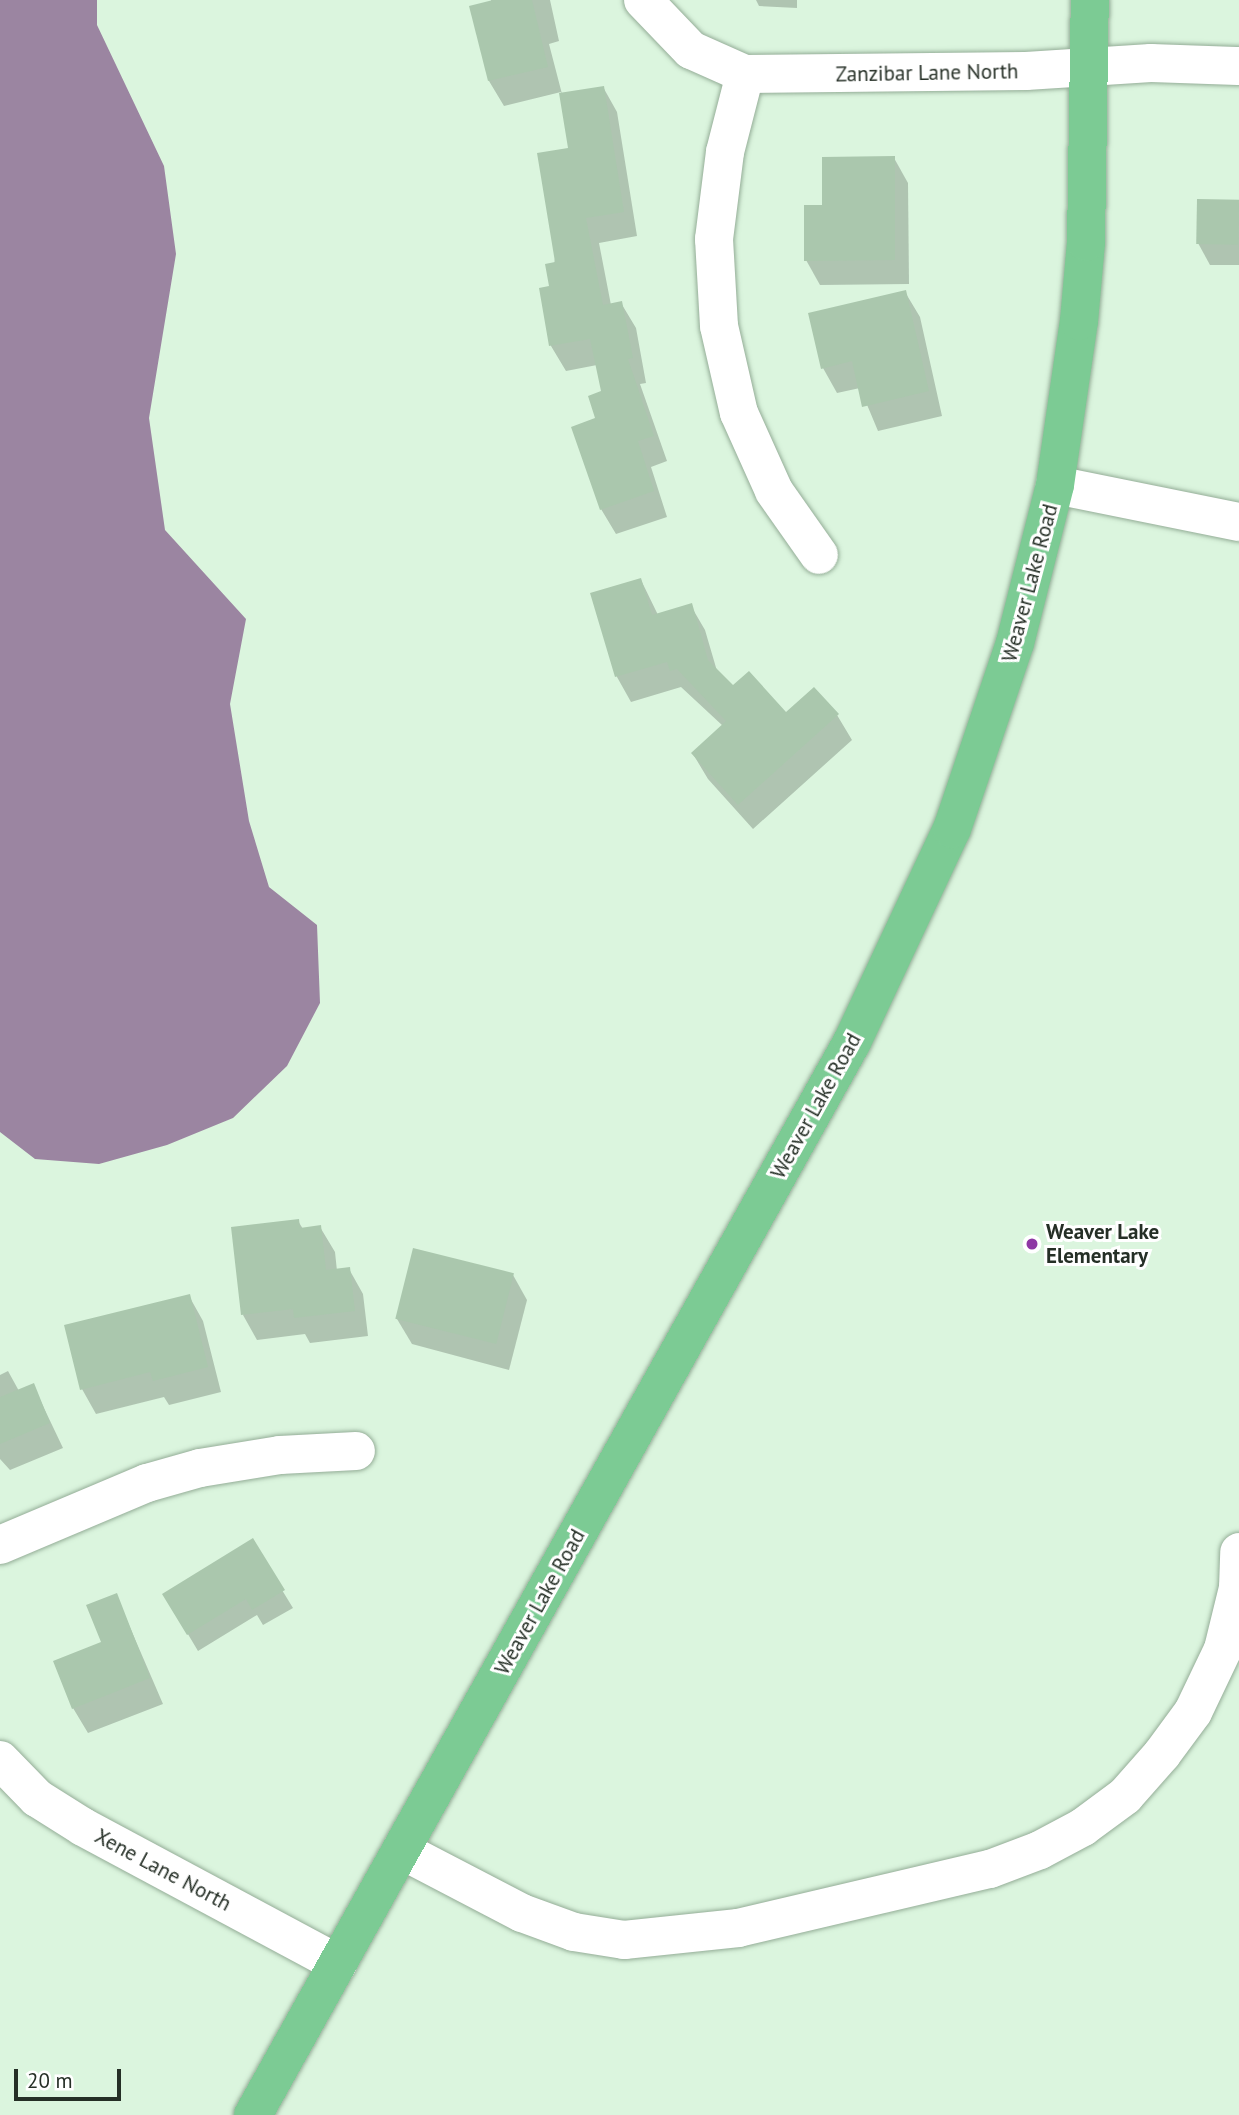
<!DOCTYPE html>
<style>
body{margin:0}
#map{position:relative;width:1239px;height:2115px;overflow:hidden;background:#dbf5de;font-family:"PT Sans",sans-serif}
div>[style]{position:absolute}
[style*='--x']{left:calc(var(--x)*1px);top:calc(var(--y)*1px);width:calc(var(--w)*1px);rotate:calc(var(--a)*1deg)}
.water>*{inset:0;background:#9b85a1}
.shadow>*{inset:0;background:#0003}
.building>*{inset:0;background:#aac7ad;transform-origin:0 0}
.roads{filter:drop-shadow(0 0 2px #94ad97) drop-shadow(0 0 2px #94ad97)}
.minor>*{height:38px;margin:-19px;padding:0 19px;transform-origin:19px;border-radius:19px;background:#fff}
.major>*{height:38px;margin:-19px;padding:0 19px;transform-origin:19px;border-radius:19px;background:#7ccb94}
.dots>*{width:19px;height:19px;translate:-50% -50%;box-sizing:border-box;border:4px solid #fff;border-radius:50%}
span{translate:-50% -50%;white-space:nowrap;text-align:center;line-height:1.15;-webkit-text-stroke:6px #fff;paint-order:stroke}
.street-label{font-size:21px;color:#252f26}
.poi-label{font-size:21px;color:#252f26;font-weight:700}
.left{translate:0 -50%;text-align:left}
.scale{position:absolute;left:14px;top:2069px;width:107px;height:32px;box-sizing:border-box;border:4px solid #252f26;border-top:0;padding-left:9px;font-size:21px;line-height:24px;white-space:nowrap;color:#252f26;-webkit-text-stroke:5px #fff;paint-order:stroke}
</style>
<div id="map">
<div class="water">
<div style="clip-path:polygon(0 0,97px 0,97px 25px,164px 166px,176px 254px,149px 418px,165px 530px,246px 619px,230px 704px,249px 821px,269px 887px,317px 925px,320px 1003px,287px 1066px,233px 1118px,167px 1145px,99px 1164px,35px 1159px,0 1132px)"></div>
</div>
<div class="shadow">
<div style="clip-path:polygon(491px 0,550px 0,559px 41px,549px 44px,562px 94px,603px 87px,617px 112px,637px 236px,599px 243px,611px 305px,621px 303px,636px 328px,646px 383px,640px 384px,667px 461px,651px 467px,667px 517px,616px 534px,601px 509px,598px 419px,603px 393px,597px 365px,566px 371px,551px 346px,551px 287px,570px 150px,561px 92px,504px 106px,489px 81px)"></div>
<div style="clip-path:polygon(756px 0,797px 0,797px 8px,759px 6px)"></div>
<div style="clip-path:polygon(894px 158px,908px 183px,909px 284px,820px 285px,806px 260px,824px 207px)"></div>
<div style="clip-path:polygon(1239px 202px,1239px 265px,1210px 265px,1198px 243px)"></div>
<div style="clip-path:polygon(905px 292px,920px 317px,942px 416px,878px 431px,860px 388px,837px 393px,823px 368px)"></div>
<div style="clip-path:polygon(641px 580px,658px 615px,691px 606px,705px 630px,717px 671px,733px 687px,786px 715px,837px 715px,852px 740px,753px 829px,708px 779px,693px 754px,723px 726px,681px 687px,631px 702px,617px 677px,593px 594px)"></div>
<div style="clip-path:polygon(298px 1221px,303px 1229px,320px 1227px,335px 1252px,337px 1271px,349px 1269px,363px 1294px,368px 1336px,310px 1343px,305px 1334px,257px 1340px,243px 1315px)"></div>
<div style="clip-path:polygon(513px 1275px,527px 1300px,509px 1370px,412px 1344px,397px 1319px)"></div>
<div style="clip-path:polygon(189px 1296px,203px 1321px,221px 1392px,169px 1405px,164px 1397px,96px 1414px,82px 1389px)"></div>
<div style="clip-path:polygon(8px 1371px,19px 1391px,33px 1385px,63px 1448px,10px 1470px,0 1459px,0 1375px)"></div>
<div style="clip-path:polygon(252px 1541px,293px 1608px,263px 1625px,257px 1615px,198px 1651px,164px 1594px)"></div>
<div style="clip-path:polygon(116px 1595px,163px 1704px,88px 1733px,73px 1708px,103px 1643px)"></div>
</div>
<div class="building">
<div style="clip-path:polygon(493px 0,532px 0,548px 67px,488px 81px,469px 6px)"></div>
<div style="clip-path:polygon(604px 86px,624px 212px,586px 218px,603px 305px,622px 301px,633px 358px,628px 359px,654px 436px,638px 441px,654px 491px,600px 510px,571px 427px,595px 418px,588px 396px,601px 391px,590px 339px,549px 346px,539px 288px,549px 286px,545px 264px,555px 262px,537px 153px,568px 148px,559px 93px)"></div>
<div style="clip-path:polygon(895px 156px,895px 260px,804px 261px,804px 205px,822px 205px,822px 157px)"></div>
<div style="left:1197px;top:199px;width:42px;height:45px;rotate:1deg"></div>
<div style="clip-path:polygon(906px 290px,929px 391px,862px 407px,852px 361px,821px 369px,808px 313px)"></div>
<div style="clip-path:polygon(641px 578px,652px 615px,692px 603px,708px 660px,733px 685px,749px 671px,786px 712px,814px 687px,839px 714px,738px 805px,691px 753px,726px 721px,677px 669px,670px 671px,667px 662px,615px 677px,590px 593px)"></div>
<div style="clip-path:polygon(299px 1219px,300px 1228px,321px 1225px,326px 1270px,350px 1267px,355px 1311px,294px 1318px,293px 1309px,241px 1315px,231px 1227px)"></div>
<div style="left:413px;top:1248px;width:104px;height:73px;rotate:14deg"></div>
<div style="clip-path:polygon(190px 1294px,208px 1367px,153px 1381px,150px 1372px,80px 1390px,64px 1325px)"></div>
<div style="clip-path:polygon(34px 1383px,50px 1423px,0 1444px,0 1397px)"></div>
<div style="clip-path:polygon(253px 1538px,285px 1590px,252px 1610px,246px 1599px,187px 1635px,162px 1594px)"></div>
<div style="clip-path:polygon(117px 1593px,150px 1678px,72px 1709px,53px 1661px,101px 1642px,86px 1605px)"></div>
</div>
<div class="roads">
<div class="minor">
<div style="--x:643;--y:0;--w:69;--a:46.2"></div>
<div style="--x:691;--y:50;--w:59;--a:24"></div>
<div style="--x:745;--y:74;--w:281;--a:-0.6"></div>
<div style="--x:1026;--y:71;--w:125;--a:-3.7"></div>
<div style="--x:1151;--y:63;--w:88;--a:2"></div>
<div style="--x:745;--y:74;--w:81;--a:104.4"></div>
<div style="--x:725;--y:152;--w:88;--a:97.2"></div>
<div style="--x:714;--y:239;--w:87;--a:86.7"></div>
<div style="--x:719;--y:326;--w:89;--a:77.1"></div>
<div style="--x:739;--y:413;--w:85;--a:65.8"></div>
<div style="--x:774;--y:491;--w:78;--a:54.9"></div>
<div style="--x:1055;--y:485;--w:188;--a:11.4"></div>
<div style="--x:0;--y:1545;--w:160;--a:-22.9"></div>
<div style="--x:147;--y:1483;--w:55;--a:-15.8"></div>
<div style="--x:200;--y:1468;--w:81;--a:-9.2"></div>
<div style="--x:280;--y:1455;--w:76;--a:-3"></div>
<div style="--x:0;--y:1760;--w:53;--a:45.8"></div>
<div style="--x:37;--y:1798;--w:54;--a:32.2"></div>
<div style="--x:83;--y:1827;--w:289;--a:28.2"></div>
<div style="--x:401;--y:1850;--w:136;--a:27.5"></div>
<div style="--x:522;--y:1913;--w:55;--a:20.1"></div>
<div style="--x:574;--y:1932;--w:51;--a:9.1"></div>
<div style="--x:624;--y:1940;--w:115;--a:-6"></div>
<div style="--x:738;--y:1928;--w:259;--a:-13.2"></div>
<div style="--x:990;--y:1869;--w:53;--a:-20.8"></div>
<div style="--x:1040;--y:1850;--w:49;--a:-28.1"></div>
<div style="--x:1083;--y:1827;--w:52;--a:-36.4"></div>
<div style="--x:1125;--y:1796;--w:56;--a:-48.6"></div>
<div style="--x:1162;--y:1754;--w:52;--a:-53.6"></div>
<div style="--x:1193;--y:1712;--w:70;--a:-64.5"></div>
<div style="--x:1223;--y:1649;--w:63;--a:-76.2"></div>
<div style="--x:1238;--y:1588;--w:36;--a:-88"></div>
</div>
<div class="major">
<div style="--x:253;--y:2115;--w:1229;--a:-60.83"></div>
<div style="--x:852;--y:1042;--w:235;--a:-64.9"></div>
<div style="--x:952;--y:829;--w:196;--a:-71.3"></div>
<div style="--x:1015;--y:643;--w:163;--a:-75.8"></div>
<div style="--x:1055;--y:485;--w:166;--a:-81.7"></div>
<div style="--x:1079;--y:321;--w:79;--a:-84.9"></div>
<div style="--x:1086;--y:242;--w:242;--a:-89.1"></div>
</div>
</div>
<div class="dots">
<div style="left:1032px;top:1244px;background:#8e38a4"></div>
</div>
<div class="street-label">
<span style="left:927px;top:73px;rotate:-1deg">Zanzibar Lane North</span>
<span style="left:1030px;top:583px;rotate:-75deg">Weaver Lake Road</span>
<span style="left:816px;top:1106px;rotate:-61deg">Weaver Lake Road</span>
<span style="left:540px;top:1602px;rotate:-61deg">Weaver Lake Road</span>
<span style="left:163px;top:1870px;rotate:28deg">Xene Lane North</span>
</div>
<div class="poi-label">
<span class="left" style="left:1046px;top:1244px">Weaver Lake<br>Elementary</span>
</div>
<div class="scale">20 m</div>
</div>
